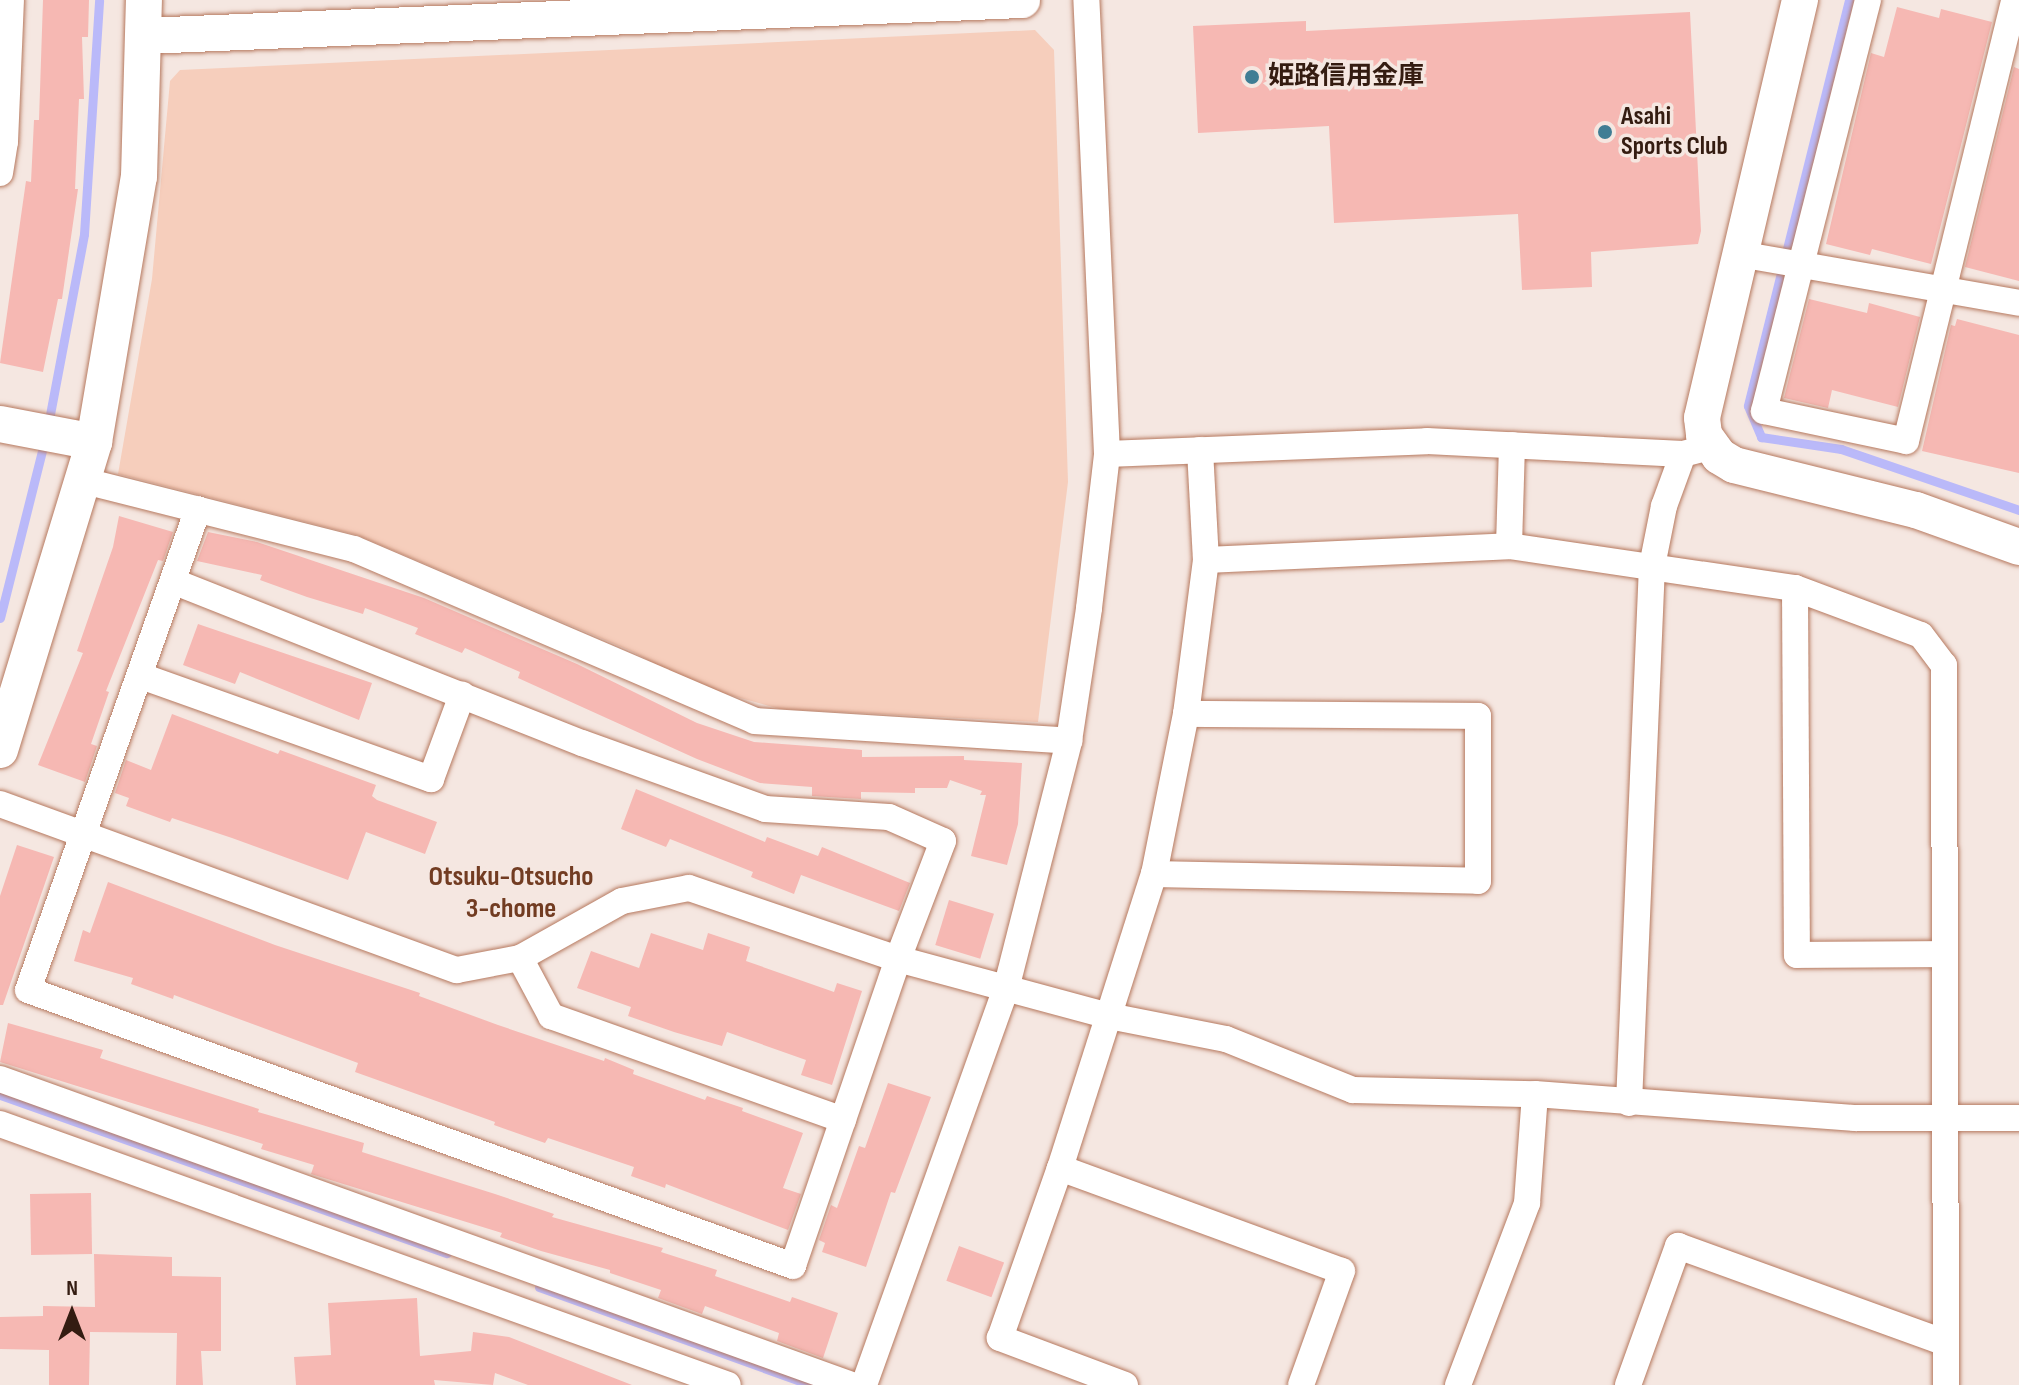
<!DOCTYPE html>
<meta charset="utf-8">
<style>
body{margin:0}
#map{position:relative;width:2019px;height:1385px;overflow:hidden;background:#f5e7e1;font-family:"Sofia Sans Condensed","Noto Sans JP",sans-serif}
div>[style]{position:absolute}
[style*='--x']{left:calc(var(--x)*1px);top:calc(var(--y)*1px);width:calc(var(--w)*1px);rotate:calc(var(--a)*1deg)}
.green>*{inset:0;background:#f6cebc}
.stream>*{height:9px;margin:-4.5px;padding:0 4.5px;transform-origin:4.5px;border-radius:4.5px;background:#bab9f9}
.building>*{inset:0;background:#f6b8b3;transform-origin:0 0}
.roads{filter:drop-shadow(0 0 2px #b6795f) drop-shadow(0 0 2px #b6795f)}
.street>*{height:26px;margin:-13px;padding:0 13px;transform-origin:13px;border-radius:13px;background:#fff}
.secondary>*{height:36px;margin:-18px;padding:0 18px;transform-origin:18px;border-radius:18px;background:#fff}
.dots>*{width:22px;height:22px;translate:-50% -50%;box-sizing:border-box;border:4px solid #f5e7e1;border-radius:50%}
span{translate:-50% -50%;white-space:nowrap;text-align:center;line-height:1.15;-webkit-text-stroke:7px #f5e7e1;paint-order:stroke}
.poi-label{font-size:26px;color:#341c11;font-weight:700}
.left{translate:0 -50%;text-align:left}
.neighbourhood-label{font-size:28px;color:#723c22;font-weight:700}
.north{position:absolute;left:32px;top:1273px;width:80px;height:80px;-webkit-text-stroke:6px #f5e7e1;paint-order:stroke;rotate:0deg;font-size:22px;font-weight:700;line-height:32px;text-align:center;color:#341c11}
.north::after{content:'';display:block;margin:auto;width:28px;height:36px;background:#341c11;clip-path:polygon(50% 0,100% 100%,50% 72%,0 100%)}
</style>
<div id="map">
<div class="green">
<div style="clip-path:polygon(1035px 30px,1054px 50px,1068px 482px,1038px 722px,780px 709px,697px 686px,631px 651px,357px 535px,118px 474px,152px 279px,170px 81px,180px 70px)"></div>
</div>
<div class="stream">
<div style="--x:1849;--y:0;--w:418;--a:104"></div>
<div style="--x:1748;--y:406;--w:34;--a:67"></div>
<div style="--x:1761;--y:437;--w:81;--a:8.5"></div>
<div style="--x:1841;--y:449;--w:188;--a:18.9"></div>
<div style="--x:48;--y:425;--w:194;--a:-79.3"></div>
<div style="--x:84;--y:234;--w:234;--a:-86.3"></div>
<div style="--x:0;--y:618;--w:185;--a:-75.9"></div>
<div style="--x:0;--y:1095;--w:474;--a:19.5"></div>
<div style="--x:539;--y:1287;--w:289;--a:19.8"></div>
</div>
<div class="building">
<div style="clip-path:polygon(43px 0,89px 0,88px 37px,82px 37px,84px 99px,79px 99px,75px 189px,78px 189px,62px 299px,58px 299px,43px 372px,0 363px,26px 181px,31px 182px,34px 120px,39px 120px)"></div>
<div style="clip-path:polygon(1897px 7px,1939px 18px,1941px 9px,1992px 22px,1931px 264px,1872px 249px,1870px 255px,1826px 244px,1871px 53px,1884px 57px)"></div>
<div style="clip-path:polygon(1690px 12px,1701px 231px,1698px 244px,1591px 252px,1592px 287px,1522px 290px,1518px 214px,1334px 223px,1329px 126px,1198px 133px,1193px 26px,1306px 21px,1306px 31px)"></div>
<div style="clip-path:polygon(2014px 67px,2019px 69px,2019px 281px,1965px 267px)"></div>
<div style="clip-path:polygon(1809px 299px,1867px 313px,1869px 303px,1920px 317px,1898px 407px,1832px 390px,1828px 408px,1784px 398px)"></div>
<div style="clip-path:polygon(1957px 319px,2019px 335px,2019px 473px,1922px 451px,1951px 325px,1955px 326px)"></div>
<div style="clip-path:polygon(119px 516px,173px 532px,163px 561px,158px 560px,106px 691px,109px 692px,91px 744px,97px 746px,85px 782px,38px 765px,83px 653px,77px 651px,113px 547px)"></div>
<div style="clip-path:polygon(208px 532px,257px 542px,424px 598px,577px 664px,697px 723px,754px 742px,862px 750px,862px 757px,964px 756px,964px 760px,1022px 763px,1018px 824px,1007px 865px,971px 856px,986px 795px,980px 795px,982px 791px,950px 780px,947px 788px,915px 788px,915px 793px,861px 792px,861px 799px,812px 796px,812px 787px,760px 783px,697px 759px,518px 678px,520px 672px,465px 648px,462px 653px,415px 634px,418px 628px,365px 608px,363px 614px,307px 597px,260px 580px,262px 575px,197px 561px)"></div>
<div style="clip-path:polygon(198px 624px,372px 683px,359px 720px,240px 672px,235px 684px,183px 665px)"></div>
<div style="clip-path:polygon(172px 714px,278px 754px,280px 750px,376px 785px,372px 796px,377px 800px,437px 822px,425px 854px,366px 832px,348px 880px,232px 838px,172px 818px,170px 822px,126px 806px,129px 798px,115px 793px,126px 760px,151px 770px)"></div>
<div style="clip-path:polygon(636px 789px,765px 842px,767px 837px,818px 856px,822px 847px,910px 883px,899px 911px,801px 875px,794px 894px,751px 877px,753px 872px,670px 839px,666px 847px,621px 829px)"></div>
<div style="clip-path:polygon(17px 845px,54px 857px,3px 1005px,0 1005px,0 896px)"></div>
<div style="clip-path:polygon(108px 882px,275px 945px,420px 993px,419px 996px,498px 1025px,604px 1061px,605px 1058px,634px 1070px,633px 1074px,705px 1100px,707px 1096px,743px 1108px,742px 1111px,803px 1133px,783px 1188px,801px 1194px,788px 1230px,666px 1184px,665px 1188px,631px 1176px,634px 1167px,548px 1138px,545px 1143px,494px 1125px,495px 1122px,355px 1072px,358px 1063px,174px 995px,173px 999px,131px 984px,133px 978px,74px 961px,83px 930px,90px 933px)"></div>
<div style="left:949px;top:900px;width:47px;height:47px;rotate:17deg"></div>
<div style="clip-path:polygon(651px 933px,703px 950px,708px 933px,750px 947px,746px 961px,834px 992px,837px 983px,862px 991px,832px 1085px,801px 1075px,806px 1060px,727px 1032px,722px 1046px,674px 1032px,628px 1016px,631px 1007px,577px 988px,591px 951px,639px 968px)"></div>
<div style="clip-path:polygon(8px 1023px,103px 1050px,100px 1058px,259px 1109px,258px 1112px,364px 1143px,362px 1152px,495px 1194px,554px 1214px,552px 1217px,663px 1248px,661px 1252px,717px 1270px,715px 1276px,790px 1302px,792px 1297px,838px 1313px,823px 1358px,777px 1341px,779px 1333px,705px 1306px,702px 1314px,658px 1298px,661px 1290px,610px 1273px,610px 1270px,541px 1251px,500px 1237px,502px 1233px,311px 1174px,314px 1165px,261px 1149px,263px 1144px,0 1062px)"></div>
<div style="clip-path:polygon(888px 1083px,931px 1097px,895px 1193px,891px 1192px,866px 1267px,822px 1252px,825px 1243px,819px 1240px,831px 1205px,837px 1208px,859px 1146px,865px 1148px)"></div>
<div style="left:91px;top:1193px;width:61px;height:61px;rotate:89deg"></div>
<div style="left:959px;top:1246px;width:48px;height:37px;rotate:20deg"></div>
<div style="clip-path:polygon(94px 1254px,172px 1257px,172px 1276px,221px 1277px,221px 1351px,201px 1351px,203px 1385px,176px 1385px,177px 1333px,90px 1332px,89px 1385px,49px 1385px,49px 1350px,0 1349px,0 1317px,43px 1316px,43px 1306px,95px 1307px)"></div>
<div style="clip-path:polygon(417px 1298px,420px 1356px,471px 1351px,473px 1332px,509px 1337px,632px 1385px,528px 1385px,495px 1373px,493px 1385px,434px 1380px,435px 1385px,296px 1385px,294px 1357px,331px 1355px,328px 1303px)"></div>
</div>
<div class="roads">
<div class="street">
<div style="--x:1868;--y:0;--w:424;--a:104.2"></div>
<div style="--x:1764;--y:411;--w:145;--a:11.9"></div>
<div style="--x:1906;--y:441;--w:454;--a:-76.2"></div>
<div style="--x:0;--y:173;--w:31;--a:-81"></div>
<div style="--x:5;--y:142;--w:142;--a:-87.6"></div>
<div style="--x:1739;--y:254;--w:284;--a:9.9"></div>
<div style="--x:1200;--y:450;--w:110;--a:86.9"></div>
<div style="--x:1107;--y:454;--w:320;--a:-2.3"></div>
<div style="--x:1427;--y:441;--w:256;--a:2.9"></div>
<div style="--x:1683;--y:454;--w:16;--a:-15"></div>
<div style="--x:85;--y:481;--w:277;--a:14.2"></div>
<div style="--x:354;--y:549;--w:436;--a:23.2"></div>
<div style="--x:755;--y:721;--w:315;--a:3.6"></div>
<div style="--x:1509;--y:546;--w:101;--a:-88.3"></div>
<div style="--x:175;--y:582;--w:438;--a:21.6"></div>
<div style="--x:582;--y:743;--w:195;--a:19.8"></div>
<div style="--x:765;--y:809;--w:124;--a:3.7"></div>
<div style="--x:889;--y:817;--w:59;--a:24"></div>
<div style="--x:943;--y:841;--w:126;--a:110.9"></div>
<div style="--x:898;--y:959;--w:324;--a:108.9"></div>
<div style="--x:793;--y:1266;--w:813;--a:-160.16"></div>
<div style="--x:28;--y:990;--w:510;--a:-70.54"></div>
<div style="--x:1795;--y:588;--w:367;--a:89.7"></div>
<div style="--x:1797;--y:955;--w:148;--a:-0.4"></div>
<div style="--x:141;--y:676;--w:308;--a:19.6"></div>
<div style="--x:431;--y:779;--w:90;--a:-69.7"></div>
<div style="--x:0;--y:804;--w:486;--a:20"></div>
<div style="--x:457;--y:970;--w:64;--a:-10.8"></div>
<div style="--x:520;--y:958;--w:117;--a:-29.2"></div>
<div style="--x:622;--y:901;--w:68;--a:-11"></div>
<div style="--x:689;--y:888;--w:221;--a:18.8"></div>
<div style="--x:898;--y:959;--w:219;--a:15.1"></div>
<div style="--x:1109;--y:1016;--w:119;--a:11.1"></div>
<div style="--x:1226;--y:1039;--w:137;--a:21.9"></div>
<div style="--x:1353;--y:1090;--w:182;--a:1.3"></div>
<div style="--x:1535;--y:1094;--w:322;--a:4.3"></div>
<div style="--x:1856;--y:1118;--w:163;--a:0"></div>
<div style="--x:1154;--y:874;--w:324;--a:1.2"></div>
<div style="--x:1478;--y:881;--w:165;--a:-90"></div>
<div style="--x:1478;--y:716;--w:292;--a:-179.6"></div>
<div style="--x:520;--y:958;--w:66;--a:61.9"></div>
<div style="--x:551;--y:1016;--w:310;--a:19.6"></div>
<div style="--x:0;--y:1079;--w:905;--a:19.76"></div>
<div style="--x:1629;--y:1103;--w:537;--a:-87.55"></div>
<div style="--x:1652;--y:566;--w:61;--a:-78.7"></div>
<div style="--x:1664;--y:506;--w:55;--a:-69.9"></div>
<div style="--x:0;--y:1124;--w:773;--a:19.72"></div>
<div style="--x:1060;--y:1168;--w:300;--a:20.1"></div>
<div style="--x:1342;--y:1271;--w:121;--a:109.8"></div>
<div style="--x:864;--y:1385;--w:421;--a:-70.3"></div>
<div style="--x:1006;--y:989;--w:256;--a:-75.7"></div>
<div style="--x:1069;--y:741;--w:134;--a:-81.4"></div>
<div style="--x:1089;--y:608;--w:155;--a:-83.3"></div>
<div style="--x:1107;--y:454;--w:454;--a:-92.6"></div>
<div style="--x:1125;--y:1385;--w:134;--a:-159.4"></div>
<div style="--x:1000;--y:1338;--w:180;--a:-70.6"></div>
<div style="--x:1060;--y:1168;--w:309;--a:-72.3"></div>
<div style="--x:1154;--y:874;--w:163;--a:-78.7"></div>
<div style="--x:1186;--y:714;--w:155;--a:-82.6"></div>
<div style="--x:1206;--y:560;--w:303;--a:-2.6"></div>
<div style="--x:1509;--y:546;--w:289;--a:8.4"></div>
<div style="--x:1795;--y:588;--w:134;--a:20.5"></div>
<div style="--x:1921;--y:635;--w:38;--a:53"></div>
<div style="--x:1944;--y:665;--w:720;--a:89.84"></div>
<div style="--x:1458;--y:1385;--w:195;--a:-69.2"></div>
<div style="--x:1527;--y:1203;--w:109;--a:-85.8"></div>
<div style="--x:1628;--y:1385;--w:148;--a:-70.2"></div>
<div style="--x:1678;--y:1246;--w:285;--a:19.9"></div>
</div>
<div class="secondary">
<div style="--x:1800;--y:0;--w:429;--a:103.2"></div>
<div style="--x:1702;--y:418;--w:17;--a:83"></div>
<div style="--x:1704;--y:435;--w:26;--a:54"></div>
<div style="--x:1719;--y:456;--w:17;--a:31"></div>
<div style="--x:1734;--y:465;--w:187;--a:13.9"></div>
<div style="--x:1916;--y:510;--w:109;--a:19.8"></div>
<div style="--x:144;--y:36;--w:879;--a:-2.35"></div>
<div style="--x:0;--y:424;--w:96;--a:10.8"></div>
<div style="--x:0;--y:750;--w:322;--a:-73"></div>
<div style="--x:94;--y:442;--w:269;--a:-80.4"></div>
<div style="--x:139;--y:177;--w:177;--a:-88.4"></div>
</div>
</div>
<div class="dots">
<div style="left:1252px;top:77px;background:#407d94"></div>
<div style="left:1605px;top:132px;background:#407d94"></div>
</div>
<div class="poi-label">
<span class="left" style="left:1268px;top:77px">姫路信用金庫</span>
<span class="left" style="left:1621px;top:132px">Asahi<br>Sports Club</span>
</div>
<div class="neighbourhood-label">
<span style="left:511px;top:893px">Otsuku-Otsucho<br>3-chome</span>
</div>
<div class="north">N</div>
</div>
